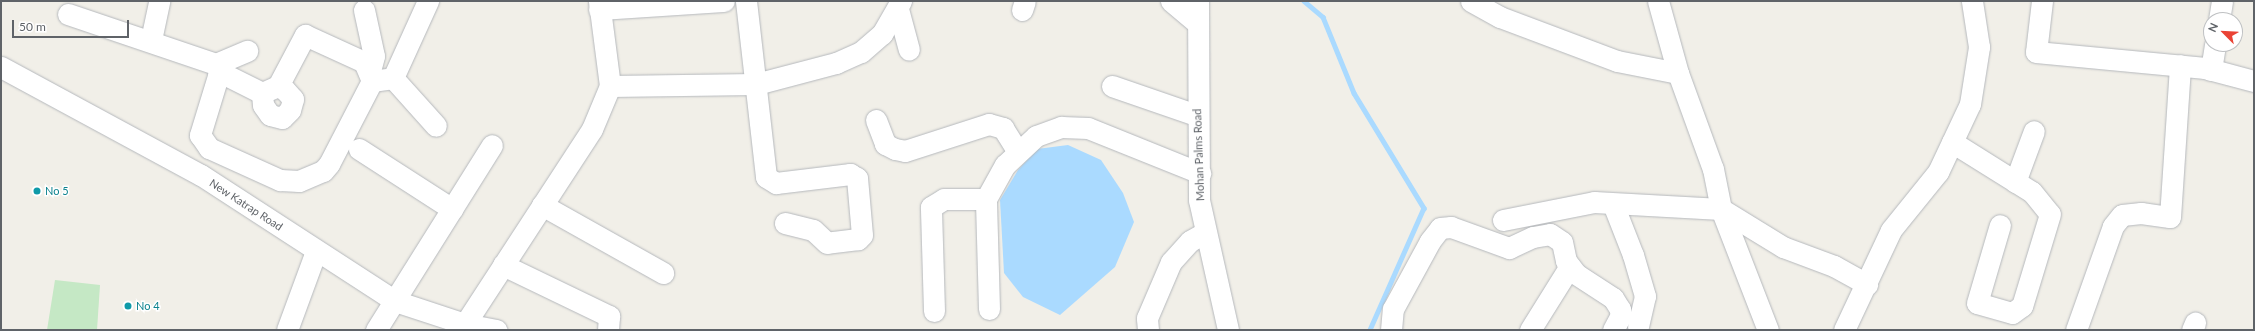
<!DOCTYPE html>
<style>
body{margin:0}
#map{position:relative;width:2255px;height:331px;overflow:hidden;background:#f1efe8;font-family:Lato,sans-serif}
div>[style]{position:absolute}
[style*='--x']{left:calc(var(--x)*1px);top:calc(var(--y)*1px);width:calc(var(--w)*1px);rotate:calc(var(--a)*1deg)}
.green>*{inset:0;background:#c5e8c5}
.water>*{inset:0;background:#aadaff}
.stream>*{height:4.5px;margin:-2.25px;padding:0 2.25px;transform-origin:2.25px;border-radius:2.25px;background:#aadaff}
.roads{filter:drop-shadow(0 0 1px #b5b8bc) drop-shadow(0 0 1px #b5b8bc)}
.minor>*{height:21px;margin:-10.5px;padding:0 10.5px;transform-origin:10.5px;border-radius:10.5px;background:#fff}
.dots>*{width:11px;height:11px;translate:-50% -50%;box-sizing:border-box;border:2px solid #fff;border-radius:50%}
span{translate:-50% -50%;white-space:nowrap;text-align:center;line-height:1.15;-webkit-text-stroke:3px #fff;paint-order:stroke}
.street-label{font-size:11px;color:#5f6368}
.culture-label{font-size:11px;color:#0d838f}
.left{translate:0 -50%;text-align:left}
.frame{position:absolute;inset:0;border:2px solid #5f6368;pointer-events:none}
.north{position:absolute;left:2203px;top:12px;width:40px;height:40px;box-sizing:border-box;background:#fff;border:1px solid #bfc1c3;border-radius:50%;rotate:294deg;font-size:11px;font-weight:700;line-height:16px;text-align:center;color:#5f6368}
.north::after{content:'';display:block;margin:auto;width:14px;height:18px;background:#ea4335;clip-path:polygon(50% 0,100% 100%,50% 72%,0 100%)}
.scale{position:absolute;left:12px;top:20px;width:117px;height:18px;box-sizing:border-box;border:2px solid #5f6368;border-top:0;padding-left:5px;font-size:12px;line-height:14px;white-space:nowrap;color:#5f6368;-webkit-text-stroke:3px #fff;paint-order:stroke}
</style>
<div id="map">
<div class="green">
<div style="clip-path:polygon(55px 280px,100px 285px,97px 330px,47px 330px)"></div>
</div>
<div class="water">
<div style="clip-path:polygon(1068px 145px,1101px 160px,1123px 193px,1134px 222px,1115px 267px,1060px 315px,1023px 297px,1004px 273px,1000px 200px,1018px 170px,1037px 149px)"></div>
</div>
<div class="stream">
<div style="--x:1304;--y:1;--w:25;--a:40"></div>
<div style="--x:1323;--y:17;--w:82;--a:67.8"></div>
<div style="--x:1354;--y:93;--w:135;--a:58.7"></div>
<div style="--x:1424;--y:208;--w:133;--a:113.9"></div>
</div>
<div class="roads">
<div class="minor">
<div style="--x:746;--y:1;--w:177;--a:83.5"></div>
<div style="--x:766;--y:177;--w:12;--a:31"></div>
<div style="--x:776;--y:183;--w:75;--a:-6.9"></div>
<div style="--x:850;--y:174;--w:8;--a:30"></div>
<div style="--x:857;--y:178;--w:57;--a:85"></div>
<div style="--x:862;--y:235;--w:6;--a:135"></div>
<div style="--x:858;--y:239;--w:31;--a:173"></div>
<div style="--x:827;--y:243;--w:19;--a:-137"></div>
<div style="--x:813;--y:230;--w:29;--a:-166"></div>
<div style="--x:1171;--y:1;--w:31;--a:40"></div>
<div style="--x:1198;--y:1;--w:199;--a:89.7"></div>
<div style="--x:1199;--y:200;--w:133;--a:77.4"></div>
<div style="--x:1471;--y:1;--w:33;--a:29"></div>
<div style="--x:1500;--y:17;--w:125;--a:20.6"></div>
<div style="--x:1617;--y:61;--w:62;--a:11.1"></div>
<div style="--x:1658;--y:1;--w:75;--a:74.5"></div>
<div style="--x:1678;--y:73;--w:102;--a:70"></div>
<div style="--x:1713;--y:169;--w:41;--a:78.7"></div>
<div style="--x:1721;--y:209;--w:73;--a:31.5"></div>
<div style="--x:1783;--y:247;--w:54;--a:20.4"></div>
<div style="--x:1834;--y:266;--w:38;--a:29"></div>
<div style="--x:2042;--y:1;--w:51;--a:96.7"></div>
<div style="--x:2036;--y:52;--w:170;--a:5.4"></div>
<div style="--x:2205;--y:68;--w:51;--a:14.9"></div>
<div style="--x:599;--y:9;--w:125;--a:-3.7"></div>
<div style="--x:898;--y:9;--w:42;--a:75"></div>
<div style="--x:364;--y:10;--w:47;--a:77.7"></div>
<div style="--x:374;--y:56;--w:16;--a:105"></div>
<div style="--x:1022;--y:10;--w:9;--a:-72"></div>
<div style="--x:68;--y:14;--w:156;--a:18.7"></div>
<div style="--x:216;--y:64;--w:34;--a:-23"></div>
<div style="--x:2219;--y:20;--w:19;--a:-81"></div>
<div style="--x:151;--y:40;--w:40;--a:-78"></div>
<div style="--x:1;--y:67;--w:227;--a:28.4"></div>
<div style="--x:201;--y:175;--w:231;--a:33"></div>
<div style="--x:395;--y:301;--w:74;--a:18.2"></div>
<div style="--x:465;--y:324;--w:32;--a:11"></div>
<div style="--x:2211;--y:70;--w:26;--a:-81"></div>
<div style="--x:393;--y:78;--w:85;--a:-65.6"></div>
<div style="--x:393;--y:78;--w:64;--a:48.1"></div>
<div style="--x:278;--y:86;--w:58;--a:-62.1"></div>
<div style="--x:305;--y:35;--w:65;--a:24.6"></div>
<div style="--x:364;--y:62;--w:21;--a:67"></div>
<div style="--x:610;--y:86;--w:146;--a:-0.8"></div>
<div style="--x:756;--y:84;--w:83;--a:-14.7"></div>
<div style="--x:836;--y:63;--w:27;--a:-24"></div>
<div style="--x:861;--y:52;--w:28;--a:-41"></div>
<div style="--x:882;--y:34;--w:38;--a:-60"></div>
<div style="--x:1112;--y:86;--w:89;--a:19"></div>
<div style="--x:262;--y:93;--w:17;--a:-24"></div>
<div style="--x:278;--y:86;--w:8;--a:30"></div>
<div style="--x:285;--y:90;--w:12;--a:48"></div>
<div style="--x:293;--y:99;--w:11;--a:105"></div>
<div style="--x:290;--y:110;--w:11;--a:135"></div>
<div style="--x:282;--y:118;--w:12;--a:-166"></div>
<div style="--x:270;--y:115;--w:12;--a:-125"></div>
<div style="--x:263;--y:105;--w:12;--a:-95"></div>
<div style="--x:262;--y:93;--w:40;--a:-153.4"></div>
<div style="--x:226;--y:75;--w:8;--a:173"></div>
<div style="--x:218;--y:76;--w:62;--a:107"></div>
<div style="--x:200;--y:135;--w:16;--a:55"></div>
<div style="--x:209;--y:148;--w:78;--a:24.3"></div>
<div style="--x:280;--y:180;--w:19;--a:3"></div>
<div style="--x:299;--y:181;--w:26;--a:-23"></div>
<div style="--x:323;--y:171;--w:9;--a:-49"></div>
<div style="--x:329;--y:164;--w:93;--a:-62.6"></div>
<div style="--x:372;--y:81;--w:21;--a:-8"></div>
<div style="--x:876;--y:120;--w:26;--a:69"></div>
<div style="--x:885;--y:144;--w:11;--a:27"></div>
<div style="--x:895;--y:149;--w:10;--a:11"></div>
<div style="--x:905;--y:151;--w:88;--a:-17.8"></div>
<div style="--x:989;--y:124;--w:15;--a:16"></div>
<div style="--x:1003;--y:128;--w:28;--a:58"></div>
<div style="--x:1952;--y:142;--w:94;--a:32"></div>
<div style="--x:2032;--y:192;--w:28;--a:51"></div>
<div style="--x:2050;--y:214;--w:96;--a:106.9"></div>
<div style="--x:2022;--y:306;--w:12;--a:145"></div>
<div style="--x:2012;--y:313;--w:36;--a:-164"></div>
<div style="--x:1977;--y:303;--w:81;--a:-73.6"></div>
<div style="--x:359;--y:149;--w:111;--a:32.8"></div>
<div style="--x:2015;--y:182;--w:54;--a:-69.6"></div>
<div style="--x:1613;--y:204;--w:55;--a:68.6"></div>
<div style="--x:1633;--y:255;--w:43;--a:73.7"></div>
<div style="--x:1645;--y:296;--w:31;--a:103"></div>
<div style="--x:542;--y:205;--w:139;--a:29.3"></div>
<div style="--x:1503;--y:220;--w:93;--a:-11.2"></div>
<div style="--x:1594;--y:202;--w:127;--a:3.2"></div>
<div style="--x:1721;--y:209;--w:130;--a:68.8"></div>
<div style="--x:503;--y:265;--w:118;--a:25.7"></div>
<div style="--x:609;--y:316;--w:14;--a:94"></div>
<div style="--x:989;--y:309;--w:110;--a:-91.6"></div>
<div style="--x:986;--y:199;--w:39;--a:-61"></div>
<div style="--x:1005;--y:165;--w:42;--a:-43.1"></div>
<div style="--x:1036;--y:136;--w:27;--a:-20"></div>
<div style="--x:1061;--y:127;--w:27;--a:2"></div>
<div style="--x:1088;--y:128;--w:121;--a:21.9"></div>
<div style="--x:934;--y:311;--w:104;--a:-91.7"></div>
<div style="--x:931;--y:207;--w:15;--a:-32"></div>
<div style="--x:944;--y:199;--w:42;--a:0"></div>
<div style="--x:287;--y:330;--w:84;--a:-69.8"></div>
<div style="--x:376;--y:330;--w:218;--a:-57.9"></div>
<div style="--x:461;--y:330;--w:240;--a:-56.9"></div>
<div style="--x:592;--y:129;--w:47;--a:-67.3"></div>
<div style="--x:610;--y:86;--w:86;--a:-97.4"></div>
<div style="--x:1148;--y:330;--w:12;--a:-95"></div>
<div style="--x:1147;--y:318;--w:61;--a:-66.8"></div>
<div style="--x:1171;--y:262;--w:28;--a:-48"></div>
<div style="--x:1190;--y:241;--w:18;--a:-29"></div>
<div style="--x:1391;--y:330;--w:21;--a:-85"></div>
<div style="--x:1393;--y:309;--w:77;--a:-61.4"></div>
<div style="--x:1430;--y:241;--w:16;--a:-52"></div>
<div style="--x:1440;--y:228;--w:11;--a:-5"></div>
<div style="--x:1451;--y:227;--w:62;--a:19.9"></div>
<div style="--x:1509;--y:248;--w:26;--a:-25"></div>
<div style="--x:1533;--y:237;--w:17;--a:-10"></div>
<div style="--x:1550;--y:234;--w:14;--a:34"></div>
<div style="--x:1562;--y:242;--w:19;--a:78"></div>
<div style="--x:1566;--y:261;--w:16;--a:52"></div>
<div style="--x:1576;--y:274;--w:44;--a:33"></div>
<div style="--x:1613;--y:298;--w:13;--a:58"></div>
<div style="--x:1620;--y:309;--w:6;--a:81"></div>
<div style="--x:1621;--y:315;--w:17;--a:118"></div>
<div style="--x:1530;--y:330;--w:75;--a:-58"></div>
<div style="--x:1844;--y:330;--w:110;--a:-64.8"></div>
<div style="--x:1891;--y:230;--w:75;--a:-51"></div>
<div style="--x:1938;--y:172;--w:75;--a:-64.8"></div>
<div style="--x:1970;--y:104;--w:58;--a:-81"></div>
<div style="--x:1979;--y:47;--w:47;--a:-98.7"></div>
<div style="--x:2076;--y:330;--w:110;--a:-70.4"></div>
<div style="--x:2113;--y:226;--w:14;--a:-51"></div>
<div style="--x:2122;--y:215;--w:19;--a:-6"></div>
<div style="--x:2141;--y:213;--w:29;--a:8"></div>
<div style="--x:2170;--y:217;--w:152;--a:-86.2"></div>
<div style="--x:2192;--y:330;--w:8;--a:-67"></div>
</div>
</div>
<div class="dots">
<div style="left:37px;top:191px;background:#0f9aa8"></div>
<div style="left:128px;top:306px;background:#0f9aa8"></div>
</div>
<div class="street-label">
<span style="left:1199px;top:155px;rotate:-92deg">Mohan Palms Road</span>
<span style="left:246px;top:205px;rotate:33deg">New Katrap Road</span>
</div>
<div class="culture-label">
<span class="left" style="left:45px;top:191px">No 5</span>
<span class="left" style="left:136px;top:306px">No 4</span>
</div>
<div class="frame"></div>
<div class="north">N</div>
<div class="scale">50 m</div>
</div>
